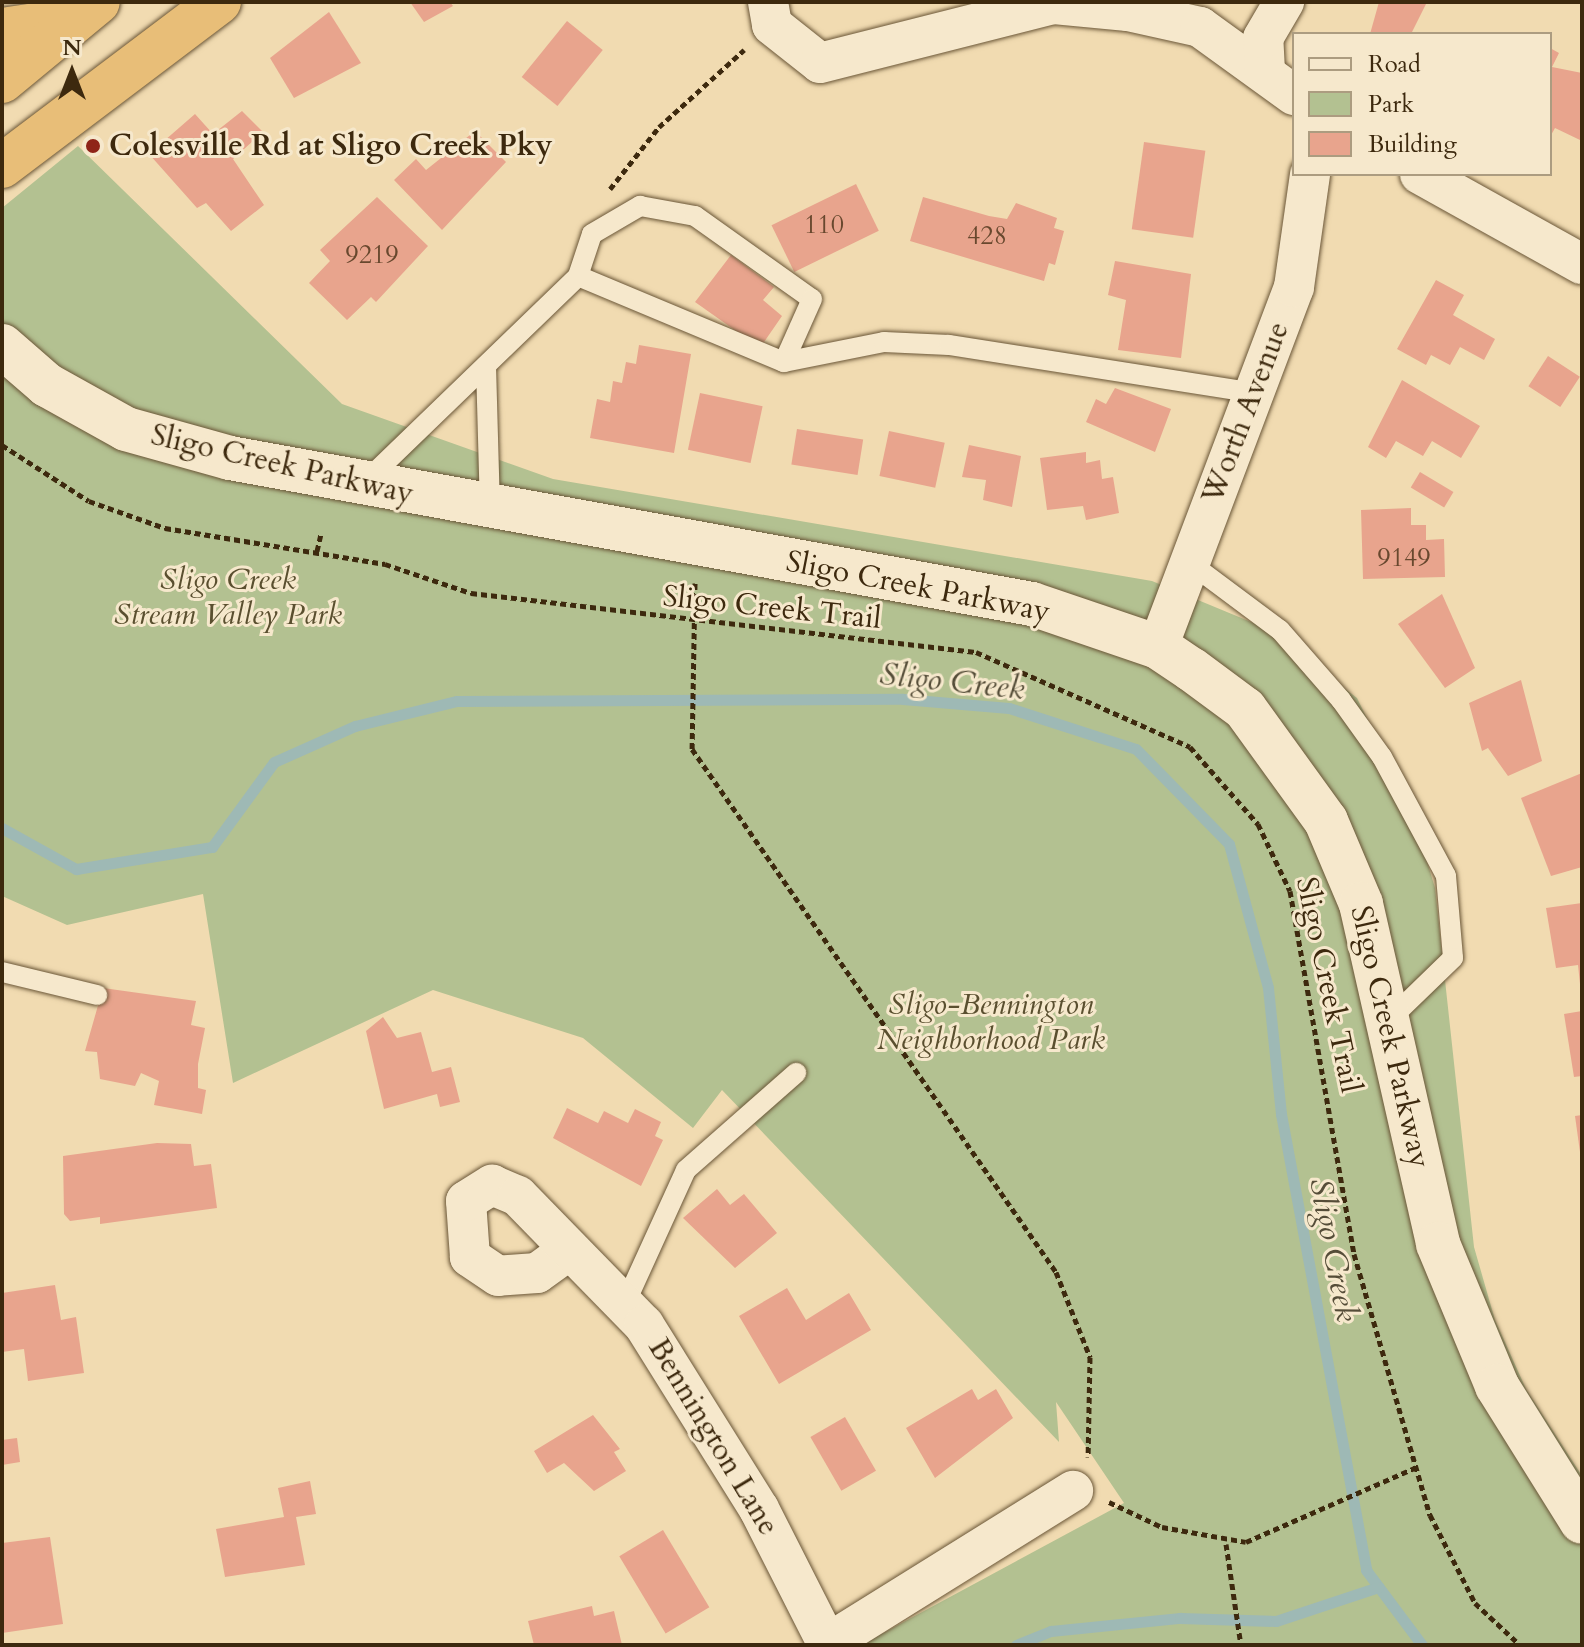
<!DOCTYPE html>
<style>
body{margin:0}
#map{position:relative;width:1584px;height:1647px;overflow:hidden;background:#f1dbb1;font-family:Cardo,serif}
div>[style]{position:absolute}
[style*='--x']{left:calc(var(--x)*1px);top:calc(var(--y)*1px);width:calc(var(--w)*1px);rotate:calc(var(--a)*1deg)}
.green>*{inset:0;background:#b3c191}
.stream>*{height:11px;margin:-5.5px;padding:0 5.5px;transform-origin:5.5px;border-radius:5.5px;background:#9eb9b5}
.building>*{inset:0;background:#e8a48d;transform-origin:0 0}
.path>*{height:5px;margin-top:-2.5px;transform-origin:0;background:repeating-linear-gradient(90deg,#3d290e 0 6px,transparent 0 10px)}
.roads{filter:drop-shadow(0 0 2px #6a5637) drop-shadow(0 0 2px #6a5637)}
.lane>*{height:20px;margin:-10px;padding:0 10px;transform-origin:10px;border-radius:10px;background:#f6e8cc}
.street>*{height:40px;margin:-20px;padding:0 20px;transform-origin:20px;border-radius:20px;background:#f6e8cc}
.secondary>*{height:44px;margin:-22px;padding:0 22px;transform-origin:22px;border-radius:22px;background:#f6e8cc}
.highway>*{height:44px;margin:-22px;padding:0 22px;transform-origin:22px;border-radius:22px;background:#e8be78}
.dots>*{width:22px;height:22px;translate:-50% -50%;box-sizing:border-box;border:4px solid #f6e8cc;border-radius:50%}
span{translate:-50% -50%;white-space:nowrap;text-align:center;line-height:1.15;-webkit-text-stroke:6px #f6e8cc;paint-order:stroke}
.number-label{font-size:26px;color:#68482e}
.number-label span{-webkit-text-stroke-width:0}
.poi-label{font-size:30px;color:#3d290e;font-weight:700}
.left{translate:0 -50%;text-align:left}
.street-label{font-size:30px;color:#3d290e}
.park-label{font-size:30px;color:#5a4f2f;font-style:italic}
.water-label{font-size:32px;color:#554d38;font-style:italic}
.frame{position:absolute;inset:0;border:4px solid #3d290e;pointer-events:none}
.legend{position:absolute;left:1292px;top:32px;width:260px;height:144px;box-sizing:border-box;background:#f6e8cc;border:2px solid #ac9c80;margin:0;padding:10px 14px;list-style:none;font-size:24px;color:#3d290e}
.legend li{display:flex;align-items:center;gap:16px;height:40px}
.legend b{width:40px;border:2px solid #ac9c80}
.north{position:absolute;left:32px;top:32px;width:80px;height:80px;-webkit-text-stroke:6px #f6e8cc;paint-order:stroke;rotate:0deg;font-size:22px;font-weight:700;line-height:32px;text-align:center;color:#3d290e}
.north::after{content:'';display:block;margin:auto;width:28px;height:36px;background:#3d290e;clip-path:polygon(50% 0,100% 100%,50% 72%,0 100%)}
</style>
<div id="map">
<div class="green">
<div style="clip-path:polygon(78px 146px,342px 404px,553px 479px,1152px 581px,1268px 629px,1357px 698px,1411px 808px,1435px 888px,1474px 1247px,1495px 1320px,1526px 1389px,1582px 1476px,1582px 1645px,861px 1645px,1124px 1503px,1056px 1402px,1059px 1442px,722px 1090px,693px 1128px,583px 1038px,433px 990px,233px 1083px,203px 894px,67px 925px,2px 896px,2px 208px)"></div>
</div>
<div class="stream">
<div style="--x:2;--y:828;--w:85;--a:29"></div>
<div style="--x:76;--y:869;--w:138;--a:-9.2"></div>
<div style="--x:212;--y:847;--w:105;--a:-53.9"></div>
<div style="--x:274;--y:762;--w:89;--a:-24"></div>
<div style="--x:355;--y:726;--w:105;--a:-13.8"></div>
<div style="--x:457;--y:701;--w:446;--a:-0.3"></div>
<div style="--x:903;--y:699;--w:106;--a:4.9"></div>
<div style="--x:1009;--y:708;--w:133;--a:17.9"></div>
<div style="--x:1136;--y:749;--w:133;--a:45.6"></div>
<div style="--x:1229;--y:844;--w:149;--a:74.8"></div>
<div style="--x:1268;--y:988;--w:127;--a:84.1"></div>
<div style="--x:1281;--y:1114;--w:464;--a:79.4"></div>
<div style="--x:1366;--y:1570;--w:94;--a:53.3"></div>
<div style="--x:1016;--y:1645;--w:38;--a:-22"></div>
<div style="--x:1051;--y:1631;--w:130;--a:-5.8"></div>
<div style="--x:1180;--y:1618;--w:96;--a:1.8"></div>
<div style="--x:1276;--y:1621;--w:108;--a:-18.4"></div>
</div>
<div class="building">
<div style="clip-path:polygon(410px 2px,450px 2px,453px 6px,424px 22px)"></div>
<div style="clip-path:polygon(1379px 2px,1427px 2px,1411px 34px,1370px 34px)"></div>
<div style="clip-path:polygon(329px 12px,361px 63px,294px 98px,270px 58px)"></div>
<div style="left:567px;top:21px;width:46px;height:72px;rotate:39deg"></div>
<div style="clip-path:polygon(1550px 48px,1559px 53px,1552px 67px,1582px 73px,1580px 140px,1555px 128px,1550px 137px)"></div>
<div style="clip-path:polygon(242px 111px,263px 132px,233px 159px,264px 205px,231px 231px,206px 203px,197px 208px,149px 154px,195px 114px,213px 134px)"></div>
<div style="clip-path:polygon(475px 131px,506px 162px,442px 230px,394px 180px,416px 159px,426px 170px)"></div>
<div style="left:1144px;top:142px;width:62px;height:88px;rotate:8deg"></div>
<div style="left:856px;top:184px;width:52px;height:94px;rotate:64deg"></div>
<div style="clip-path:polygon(377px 197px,428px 246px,376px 302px,371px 297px,347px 320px,309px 283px,330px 261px,320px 250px)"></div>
<div style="clip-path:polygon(923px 197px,989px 216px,1007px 219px,1016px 203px,1057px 218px,1054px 228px,1064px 231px,1055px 265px,1049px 263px,1044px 281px,910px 241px)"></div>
<div style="clip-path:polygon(731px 255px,774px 287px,763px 300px,782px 316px,760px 348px,695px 302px)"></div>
<div style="clip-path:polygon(1115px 261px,1191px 274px,1181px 358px,1118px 350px,1126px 300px,1108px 295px)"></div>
<div style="clip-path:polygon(1436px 280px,1464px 295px,1453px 315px,1495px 339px,1484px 360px,1460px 347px,1450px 365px,1431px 355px,1426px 365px,1397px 349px)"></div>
<div style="clip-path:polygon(639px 345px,691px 354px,674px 453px,590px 438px,597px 399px,610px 402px,613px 381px,622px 383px,626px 362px,636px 364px)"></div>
<div style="left:1548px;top:356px;width:38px;height:36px;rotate:33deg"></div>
<div style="clip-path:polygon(1402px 380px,1480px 426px,1461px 458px,1432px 441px,1423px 456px,1396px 441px,1386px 458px,1368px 447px)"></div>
<div style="clip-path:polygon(1115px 388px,1171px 409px,1155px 452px,1086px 422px,1096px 399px,1106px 404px)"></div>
<div style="left:700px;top:393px;width:64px;height:58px;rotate:12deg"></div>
<div style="left:797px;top:429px;width:67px;height:36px;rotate:9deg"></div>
<div style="left:889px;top:431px;width:57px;height:46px;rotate:12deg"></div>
<div style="clip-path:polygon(969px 445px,1021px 456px,1012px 507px,983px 500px,986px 480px,962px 477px)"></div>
<div style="clip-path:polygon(1086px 452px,1086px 463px,1100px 460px,1102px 479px,1113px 477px,1119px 513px,1086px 520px,1083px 506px,1047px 510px,1040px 458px)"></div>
<div style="left:1420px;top:472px;width:39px;height:18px;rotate:31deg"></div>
<div style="clip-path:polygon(1411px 508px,1411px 525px,1426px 525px,1426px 540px,1444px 539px,1445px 577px,1363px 579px,1361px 510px)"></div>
<div style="clip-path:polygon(1442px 594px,1475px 668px,1445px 688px,1398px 624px)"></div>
<div style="clip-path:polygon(1521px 680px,1542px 761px,1508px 776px,1488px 748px,1482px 751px,1469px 703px)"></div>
<div style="clip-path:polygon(1582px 773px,1582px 867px,1551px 876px,1521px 798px)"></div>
<div style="clip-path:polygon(1582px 903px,1582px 984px,1580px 984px,1578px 965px,1556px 968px,1546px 908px)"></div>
<div style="clip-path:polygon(103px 988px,196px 1001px,191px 1025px,205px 1028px,198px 1064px,198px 1088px,206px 1090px,202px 1114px,154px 1105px,159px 1081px,141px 1073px,135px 1086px,100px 1079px,97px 1052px,85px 1051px)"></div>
<div style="clip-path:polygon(1582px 1011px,1582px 1076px,1574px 1077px,1564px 1014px)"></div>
<div style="clip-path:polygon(383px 1017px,397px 1038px,421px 1032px,432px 1072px,451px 1067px,460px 1102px,440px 1107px,437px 1094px,384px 1109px,366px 1031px)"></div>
<div style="clip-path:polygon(567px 1108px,598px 1123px,604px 1111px,628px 1123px,635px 1109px,661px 1122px,655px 1136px,663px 1140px,641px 1186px,553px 1138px)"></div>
<div style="clip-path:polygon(1582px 1115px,1582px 1152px,1580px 1152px,1575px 1116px)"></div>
<div style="clip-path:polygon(157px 1143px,191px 1144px,194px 1166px,211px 1164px,217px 1208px,100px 1224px,100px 1217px,70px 1221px,64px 1214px,63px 1156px)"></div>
<div style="clip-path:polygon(717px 1189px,730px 1205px,744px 1194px,777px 1233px,735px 1268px,683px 1218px)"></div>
<div style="clip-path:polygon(55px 1285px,61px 1320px,76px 1317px,84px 1373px,28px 1381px,24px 1349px,2px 1352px,2px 1293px)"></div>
<div style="clip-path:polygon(787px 1288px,806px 1320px,849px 1293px,871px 1330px,779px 1384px,739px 1316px)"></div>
<div style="clip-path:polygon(972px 1389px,978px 1400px,996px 1389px,1013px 1418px,935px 1478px,906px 1428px)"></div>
<div style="clip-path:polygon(593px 1415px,620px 1449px,614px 1452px,626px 1471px,594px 1491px,564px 1463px,547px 1473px,534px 1451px)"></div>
<div style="left:845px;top:1417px;width:62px;height:40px;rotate:60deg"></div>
<div style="clip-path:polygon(17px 1438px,20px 1462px,2px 1465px,2px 1440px)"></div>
<div style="clip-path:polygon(310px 1481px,316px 1514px,296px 1517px,305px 1565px,225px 1577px,216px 1529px,284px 1517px,278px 1488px)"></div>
<div style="left:663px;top:1530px;width:90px;height:51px;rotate:59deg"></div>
<div style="clip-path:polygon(50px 1537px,63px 1624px,2px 1633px,2px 1543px)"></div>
<div style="clip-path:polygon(592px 1606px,594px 1616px,614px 1611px,622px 1645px,534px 1645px,528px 1621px)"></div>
</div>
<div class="path">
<div style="--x:610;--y:189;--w:79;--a:-51.7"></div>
<div style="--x:659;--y:127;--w:115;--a:-42.2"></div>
<div style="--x:2;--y:445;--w:103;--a:32.8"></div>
<div style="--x:89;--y:501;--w:81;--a:19.6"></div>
<div style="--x:165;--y:528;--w:223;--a:9.3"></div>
<div style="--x:385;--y:564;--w:91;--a:18.6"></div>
<div style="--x:471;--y:593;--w:508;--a:6.66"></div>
<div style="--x:976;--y:652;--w:234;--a:23.9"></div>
<div style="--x:1190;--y:747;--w:103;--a:48.6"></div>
<div style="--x:1258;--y:824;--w:74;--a:64.5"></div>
<div style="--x:1290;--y:891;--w:369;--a:80"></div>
<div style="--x:1354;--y:1254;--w:272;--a:73.8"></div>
<div style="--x:1430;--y:1515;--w:99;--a:62.9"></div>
<div style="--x:1475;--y:1603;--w:62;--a:43"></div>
<div style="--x:317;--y:551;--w:18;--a:-77"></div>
<div style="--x:695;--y:583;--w:166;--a:91"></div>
<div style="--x:692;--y:749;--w:637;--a:55.16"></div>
<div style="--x:1056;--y:1272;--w:92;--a:68.2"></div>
<div style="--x:1090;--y:1357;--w:100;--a:91.1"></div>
<div style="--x:1109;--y:1502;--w:59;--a:25.3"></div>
<div style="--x:1162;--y:1527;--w:85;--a:10.1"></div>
<div style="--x:1246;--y:1542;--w:189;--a:-23.7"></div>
<div style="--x:1226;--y:1544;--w:102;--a:81.6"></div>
</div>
<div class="roads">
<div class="lane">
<div style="--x:578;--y:276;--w:44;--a:-71.6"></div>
<div style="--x:592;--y:234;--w:56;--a:-30.3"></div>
<div style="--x:640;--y:206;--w:56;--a:10.3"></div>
<div style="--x:695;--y:216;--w:143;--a:35.4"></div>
<div style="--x:812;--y:299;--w:69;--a:114"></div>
<div style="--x:486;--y:366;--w:142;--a:88.4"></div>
<div style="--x:364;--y:483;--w:298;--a:-44"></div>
<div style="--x:578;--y:276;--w:223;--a:22.7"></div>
<div style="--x:784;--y:362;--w:102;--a:-11.3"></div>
<div style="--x:884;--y:342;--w:65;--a:2.6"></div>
<div style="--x:949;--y:345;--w:309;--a:8.9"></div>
<div style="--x:1190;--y:563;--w:112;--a:36.7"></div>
<div style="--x:1280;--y:630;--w:93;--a:48.9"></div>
<div style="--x:1341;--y:700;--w:70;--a:54.3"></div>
<div style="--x:1382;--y:757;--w:135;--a:61.7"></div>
<div style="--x:1446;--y:876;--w:82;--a:85.1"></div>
<div style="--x:1453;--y:958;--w:91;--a:135.9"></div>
<div style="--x:2;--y:972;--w:98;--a:13.6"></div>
<div style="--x:624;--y:1306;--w:149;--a:-65.5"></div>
<div style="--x:686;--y:1170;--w:147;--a:-41.4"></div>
</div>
<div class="street">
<div style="--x:768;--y:2;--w:23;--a:80"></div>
<div style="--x:772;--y:25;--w:61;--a:38.4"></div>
<div style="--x:820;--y:63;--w:241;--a:-14.2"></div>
<div style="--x:1054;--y:4;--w:74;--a:5.4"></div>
<div style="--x:1128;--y:11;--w:74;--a:12.5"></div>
<div style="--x:1200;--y:27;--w:116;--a:35.9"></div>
<div style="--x:1265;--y:71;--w:33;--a:-93"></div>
<div style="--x:1263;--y:38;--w:42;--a:-59.7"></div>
<div style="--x:1420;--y:174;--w:185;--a:29.1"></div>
<div style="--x:1158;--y:647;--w:385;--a:-69.3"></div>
<div style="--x:1294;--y:287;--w:114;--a:-81.9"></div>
<div style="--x:569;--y:1250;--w:39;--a:144"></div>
<div style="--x:537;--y:1273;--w:39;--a:176"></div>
<div style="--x:498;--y:1276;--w:34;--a:-146"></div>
<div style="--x:470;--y:1257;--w:56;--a:-94.1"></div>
<div style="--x:466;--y:1201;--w:31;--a:-32"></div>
<div style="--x:492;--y:1185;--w:28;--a:23"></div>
<div style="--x:518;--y:1196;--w:180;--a:45.7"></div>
<div style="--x:644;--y:1325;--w:217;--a:58"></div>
<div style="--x:759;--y:1509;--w:153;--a:63.1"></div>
<div style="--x:827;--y:1644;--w:290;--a:-31.9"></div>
</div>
<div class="secondary">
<div style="--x:2;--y:346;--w:60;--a:40.9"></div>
<div style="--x:47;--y:385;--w:90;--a:29.1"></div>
<div style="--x:126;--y:429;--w:108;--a:15.6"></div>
<div style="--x:230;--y:458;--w:815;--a:10.32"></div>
<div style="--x:1032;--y:604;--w:133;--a:18.8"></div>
<div style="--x:1158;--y:647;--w:40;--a:34"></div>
<div style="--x:1191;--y:669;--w:67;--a:36.5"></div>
<div style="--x:1245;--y:709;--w:138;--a:54.1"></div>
<div style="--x:1326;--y:821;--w:90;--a:67.1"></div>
<div style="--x:1361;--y:904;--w:349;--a:77.2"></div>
<div style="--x:1438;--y:1244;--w:154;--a:67.4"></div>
<div style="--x:1497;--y:1386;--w:160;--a:58"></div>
</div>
<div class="highway">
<div style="--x:2;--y:30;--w:75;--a:-8.5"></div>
<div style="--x:2;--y:81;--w:124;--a:-39.5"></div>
<div style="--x:2;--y:166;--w:272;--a:-37.1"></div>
</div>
</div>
<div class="dots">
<div style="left:93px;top:146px;background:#8f2418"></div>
</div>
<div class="number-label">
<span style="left:824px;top:225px">110</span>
<span style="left:987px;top:236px">428</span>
<span style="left:372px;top:255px">9219</span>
<span style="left:1404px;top:558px">9149</span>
</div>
<div class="poi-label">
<span class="left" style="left:109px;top:146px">Colesville Rd at Sligo Creek Pky</span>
</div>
<div class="street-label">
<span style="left:1246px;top:413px;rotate:-69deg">Worth Avenue</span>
<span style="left:282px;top:465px;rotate:13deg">Sligo Creek Parkway</span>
<span style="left:918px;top:587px;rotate:11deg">Sligo Creek Parkway</span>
<span style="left:772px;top:608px;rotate:6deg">Sligo Creek Trail</span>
<span style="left:1328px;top:985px;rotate:78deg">Sligo Creek Trail</span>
<span style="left:1390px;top:1037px;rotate:77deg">Sligo Creek Parkway</span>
<span style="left:713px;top:1437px;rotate:59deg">Bennington Lane</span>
</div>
<div class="park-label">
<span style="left:228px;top:597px">Sligo Creek<br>Stream Valley Park</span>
<span style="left:991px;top:1022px">Sligo-Bennington<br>Neighborhood Park</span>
</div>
<div class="water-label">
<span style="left:952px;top:682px;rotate:6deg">Sligo Creek</span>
<span style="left:1333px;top:1250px;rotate:79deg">Sligo Creek</span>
</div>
<div class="frame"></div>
<ul class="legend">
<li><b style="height:10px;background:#f6e8cc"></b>Road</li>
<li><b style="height:22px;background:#b3c191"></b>Park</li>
<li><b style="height:22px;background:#e8a48d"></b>Building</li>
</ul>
<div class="north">N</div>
</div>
